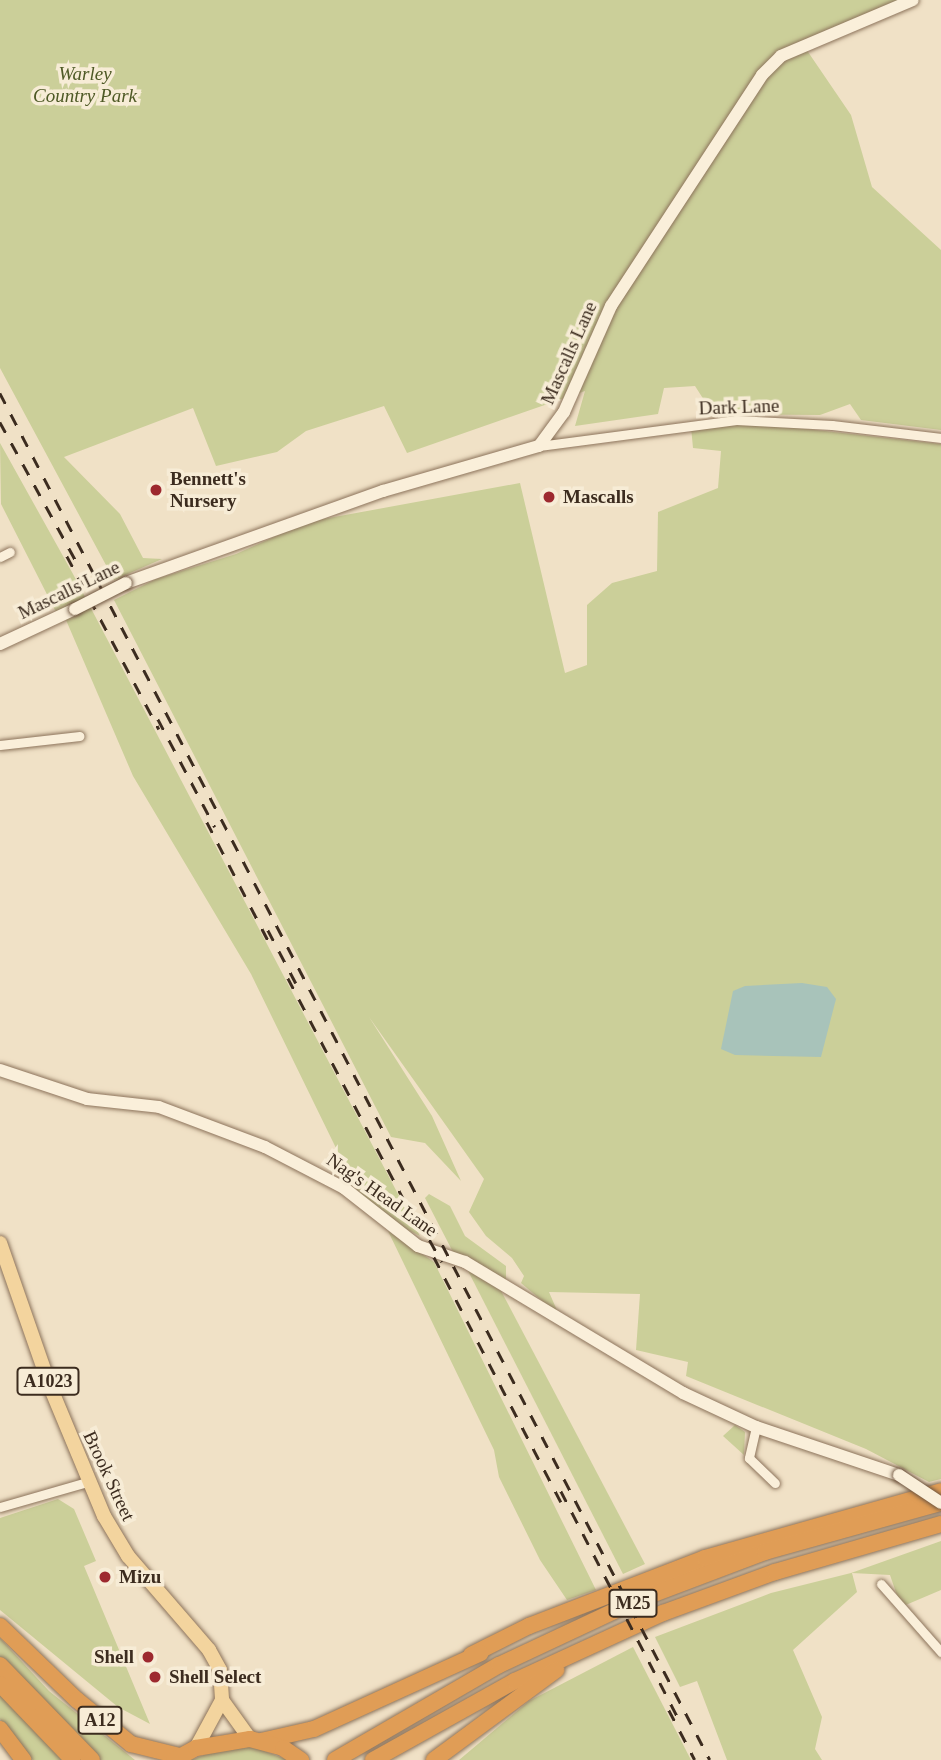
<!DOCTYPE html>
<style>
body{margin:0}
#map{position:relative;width:941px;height:1760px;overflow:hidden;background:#f0e1c6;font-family:"Times New Roman",serif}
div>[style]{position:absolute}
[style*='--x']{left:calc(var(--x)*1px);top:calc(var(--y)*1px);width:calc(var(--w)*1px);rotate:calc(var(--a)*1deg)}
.green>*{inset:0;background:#cbcf99}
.water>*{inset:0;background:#a8c3ba}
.roads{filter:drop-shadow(0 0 2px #8c735b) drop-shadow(0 0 2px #8c735b)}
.street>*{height:9px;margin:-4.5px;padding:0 4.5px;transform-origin:4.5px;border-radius:4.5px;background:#faefda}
.secondary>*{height:12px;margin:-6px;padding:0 6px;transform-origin:6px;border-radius:6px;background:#faefda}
.primary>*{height:14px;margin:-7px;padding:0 7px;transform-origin:7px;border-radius:7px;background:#f3d49e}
.highway>*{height:16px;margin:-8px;padding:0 8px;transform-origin:8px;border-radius:8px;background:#e09d56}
.rail>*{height:2.5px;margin-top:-1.25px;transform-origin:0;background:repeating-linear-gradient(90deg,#3c2c1f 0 12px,transparent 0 24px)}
.bridges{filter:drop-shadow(0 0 2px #6e543e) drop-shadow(0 0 2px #6e543e)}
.secondary-bridge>*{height:12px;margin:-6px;padding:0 6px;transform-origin:6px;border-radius:6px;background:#faefda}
.dots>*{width:19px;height:19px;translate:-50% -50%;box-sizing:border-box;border:4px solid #f7ecd6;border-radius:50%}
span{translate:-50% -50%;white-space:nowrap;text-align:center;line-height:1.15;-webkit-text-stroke:7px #f7ecd6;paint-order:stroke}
.shield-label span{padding:2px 5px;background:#f7ecd6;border:2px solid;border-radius:5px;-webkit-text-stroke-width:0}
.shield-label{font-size:18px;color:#3c2c1f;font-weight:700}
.park-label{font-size:19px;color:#4e5925;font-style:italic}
.street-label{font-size:19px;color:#3c2c1f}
.poi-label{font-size:19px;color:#3c2c1f;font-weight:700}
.left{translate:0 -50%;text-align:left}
.right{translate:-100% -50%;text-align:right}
</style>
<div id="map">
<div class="green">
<div style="clip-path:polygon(0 0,913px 0,804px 46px,851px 115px,872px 187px,941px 250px,941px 430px,861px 420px,850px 404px,820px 415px,713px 414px,695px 386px,664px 388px,658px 414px,575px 426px,585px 391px,407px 453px,384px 406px,306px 431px,277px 452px,216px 466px,193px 408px,64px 457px,120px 514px,143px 558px,162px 559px,114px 580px,0 368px)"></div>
<div style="clip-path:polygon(735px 421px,941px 444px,941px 1479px,929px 1482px,866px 1449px,686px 1376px,688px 1362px,636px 1350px,640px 1294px,549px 1292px,559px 1315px,521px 1283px,524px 1276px,512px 1258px,486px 1236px,469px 1212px,484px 1179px,369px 1017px,432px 1116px,461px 1181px,425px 1143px,391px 1137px,114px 600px,156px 579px,236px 554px,307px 522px,520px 483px,565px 673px,587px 665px,587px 605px,612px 583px,657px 571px,658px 512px,718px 488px,721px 451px,693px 448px,691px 427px)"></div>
<div style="clip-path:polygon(0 443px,73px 574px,420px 1236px,398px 1225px,356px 1189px,251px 974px,133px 776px,66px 620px,57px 614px,1px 504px)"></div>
<div style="clip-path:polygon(429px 1194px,450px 1206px,465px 1236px,506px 1266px,506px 1280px,454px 1254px,425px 1198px)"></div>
<div style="clip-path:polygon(388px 1231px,434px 1262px,596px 1590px,567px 1600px,540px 1560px,499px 1477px,494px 1450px)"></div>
<div style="clip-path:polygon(464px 1263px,499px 1287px,645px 1564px,623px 1574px)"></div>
<div style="clip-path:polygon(735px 1425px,745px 1432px,744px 1455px,723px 1436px)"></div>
<div style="clip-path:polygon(58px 1499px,74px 1509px,96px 1561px,84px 1566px,150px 1724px,118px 1707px,0 1610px,0 1518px)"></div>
<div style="clip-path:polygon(941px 1541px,941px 1590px,901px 1607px,890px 1575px,852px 1573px,857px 1592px,793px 1650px,822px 1717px,815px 1749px,822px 1760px,727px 1760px,697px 1681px,680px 1687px,655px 1637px,771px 1593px,851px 1573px)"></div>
<div style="clip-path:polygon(0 1638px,49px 1691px,135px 1760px,98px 1760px,0 1658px)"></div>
<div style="clip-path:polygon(633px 1647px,691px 1760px,459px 1760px,529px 1701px)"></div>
<div style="clip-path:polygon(0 1695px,54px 1752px,62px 1760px,33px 1760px,0 1719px)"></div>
<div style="clip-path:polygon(251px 1746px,288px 1760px,191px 1760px,222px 1748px)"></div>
</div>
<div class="water">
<div style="clip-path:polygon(802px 983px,827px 987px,836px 999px,821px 1057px,735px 1055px,721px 1049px,733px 991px,745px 986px)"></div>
</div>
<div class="roads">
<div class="street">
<div style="--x:539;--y:446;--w:199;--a:-7.5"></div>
<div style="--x:736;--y:420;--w:96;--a:3"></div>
<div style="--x:832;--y:425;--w:110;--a:6.8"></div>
<div style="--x:0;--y:557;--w:11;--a:-27"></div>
<div style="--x:0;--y:745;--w:80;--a:-6.5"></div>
<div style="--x:756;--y:1427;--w:32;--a:103"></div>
<div style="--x:749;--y:1458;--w:36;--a:44"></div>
<div style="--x:0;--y:1507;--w:91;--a:-16"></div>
<div style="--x:881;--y:1584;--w:91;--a:48.6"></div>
</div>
<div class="secondary">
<div style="--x:126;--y:583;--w:273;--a:-19.7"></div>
<div style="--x:383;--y:491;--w:162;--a:-16.1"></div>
<div style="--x:539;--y:446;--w:42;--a:-53.7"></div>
<div style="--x:564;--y:412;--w:116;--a:-66.1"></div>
<div style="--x:611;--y:306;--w:276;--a:-56.8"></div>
<div style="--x:762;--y:75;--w:27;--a:-45"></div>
<div style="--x:781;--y:56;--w:143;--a:-23"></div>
<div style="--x:0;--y:644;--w:83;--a:-25"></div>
<div style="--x:0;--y:1070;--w:92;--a:18.4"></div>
<div style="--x:87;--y:1099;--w:72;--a:6.3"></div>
<div style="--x:159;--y:1107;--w:113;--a:20.7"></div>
<div style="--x:265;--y:1147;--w:89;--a:27.4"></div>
<div style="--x:344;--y:1188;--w:94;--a:38.1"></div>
<div style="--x:418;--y:1246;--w:50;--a:18.8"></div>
<div style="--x:465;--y:1262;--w:254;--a:31"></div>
<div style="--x:683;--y:1393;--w:81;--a:25"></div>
<div style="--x:756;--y:1427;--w:151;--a:18.6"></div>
</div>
<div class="primary">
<div style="--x:0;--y:1243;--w:149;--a:70.8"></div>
<div style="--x:49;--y:1384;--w:143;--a:67.4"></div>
<div style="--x:104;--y:1516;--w:47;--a:59"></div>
<div style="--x:128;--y:1556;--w:124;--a:49.2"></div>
<div style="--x:209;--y:1650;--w:23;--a:61"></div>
<div style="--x:220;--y:1670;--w:30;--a:86"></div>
<div style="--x:222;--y:1700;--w:55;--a:118.4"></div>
<div style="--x:222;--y:1700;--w:48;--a:54.3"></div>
</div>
<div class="highway">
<div style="--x:0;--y:1626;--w:107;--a:43.9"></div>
<div style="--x:77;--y:1700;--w:70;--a:39.2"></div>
<div style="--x:131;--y:1744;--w:50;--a:13.8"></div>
<div style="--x:471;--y:1655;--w:65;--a:-26.6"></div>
<div style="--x:529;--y:1626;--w:189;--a:-21.1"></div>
<div style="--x:705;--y:1558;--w:245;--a:-15.8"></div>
<div style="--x:0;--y:1665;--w:132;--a:45.9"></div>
<div style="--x:0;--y:1684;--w:105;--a:46.2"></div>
<div style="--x:0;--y:1729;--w:39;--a:53"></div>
<div style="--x:261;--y:1741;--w:54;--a:-12.8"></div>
<div style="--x:314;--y:1729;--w:183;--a:-24.5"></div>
<div style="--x:174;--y:1760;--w:25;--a:-29"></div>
<div style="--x:196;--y:1748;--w:55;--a:-9.5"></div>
<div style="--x:250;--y:1739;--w:34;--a:15"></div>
<div style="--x:283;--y:1748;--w:22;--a:34"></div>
<div style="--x:335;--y:1760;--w:190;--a:-30.1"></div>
<div style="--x:499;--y:1665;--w:153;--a:-25.1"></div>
<div style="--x:638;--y:1600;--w:136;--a:-20.7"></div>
<div style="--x:765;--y:1552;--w:183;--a:-15.6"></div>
<div style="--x:373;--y:1760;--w:162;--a:-29.1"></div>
<div style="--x:515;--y:1681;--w:163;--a:-24.7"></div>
<div style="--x:663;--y:1613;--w:119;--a:-20.1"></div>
<div style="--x:775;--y:1572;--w:173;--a:-16.1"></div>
<div style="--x:434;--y:1760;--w:152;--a:-36.4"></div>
</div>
</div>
<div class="rail">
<div style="--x:0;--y:393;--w:1540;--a:62.55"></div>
<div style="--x:0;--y:422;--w:158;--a:61.3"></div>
<div style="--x:67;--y:556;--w:196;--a:62"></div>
<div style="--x:158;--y:719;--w:122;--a:62.2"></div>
<div style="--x:207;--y:822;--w:133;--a:62.7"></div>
<div style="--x:268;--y:930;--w:60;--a:62.2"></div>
<div style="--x:288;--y:978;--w:283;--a:62.4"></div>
<div style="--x:418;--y:1219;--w:49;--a:60.8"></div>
<div style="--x:434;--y:1257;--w:276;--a:62.6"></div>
<div style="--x:561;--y:1491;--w:253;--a:62.7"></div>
<div style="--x:669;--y:1710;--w:56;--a:62.5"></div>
</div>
<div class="bridges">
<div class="secondary-bridge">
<div style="--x:75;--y:609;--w:57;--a:-27"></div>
<div style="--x:899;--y:1475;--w:50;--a:33.7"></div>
</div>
</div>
<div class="dots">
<div style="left:156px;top:490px;background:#9d292f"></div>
<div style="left:549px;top:497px;background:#9d292f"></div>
<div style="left:105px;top:1577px;background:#9d292f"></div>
<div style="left:148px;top:1657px;background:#9d292f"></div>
<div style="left:155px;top:1677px;background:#9d292f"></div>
</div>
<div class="shield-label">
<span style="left:48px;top:1381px">A1023</span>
<span style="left:633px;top:1603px">M25</span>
<span style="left:100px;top:1720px">A12</span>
</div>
<div class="park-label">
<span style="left:85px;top:85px">Warley<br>Country Park</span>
</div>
<div class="street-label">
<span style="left:569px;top:353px;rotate:-66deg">Mascalls Lane</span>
<span style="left:739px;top:407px;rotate:-2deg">Dark Lane</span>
<span style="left:69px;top:590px;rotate:-26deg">Mascalls Lane</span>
<span style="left:382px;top:1195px;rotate:35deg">Nag's Head Lane</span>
<span style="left:109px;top:1476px;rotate:65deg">Brook Street</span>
</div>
<div class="poi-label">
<span class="left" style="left:170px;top:490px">Bennett's<br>Nursery</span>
<span class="left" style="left:563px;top:497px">Mascalls</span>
<span class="left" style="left:119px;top:1577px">Mizu</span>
<span class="right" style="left:134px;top:1657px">Shell</span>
<span class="left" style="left:169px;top:1677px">Shell Select</span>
</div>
</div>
